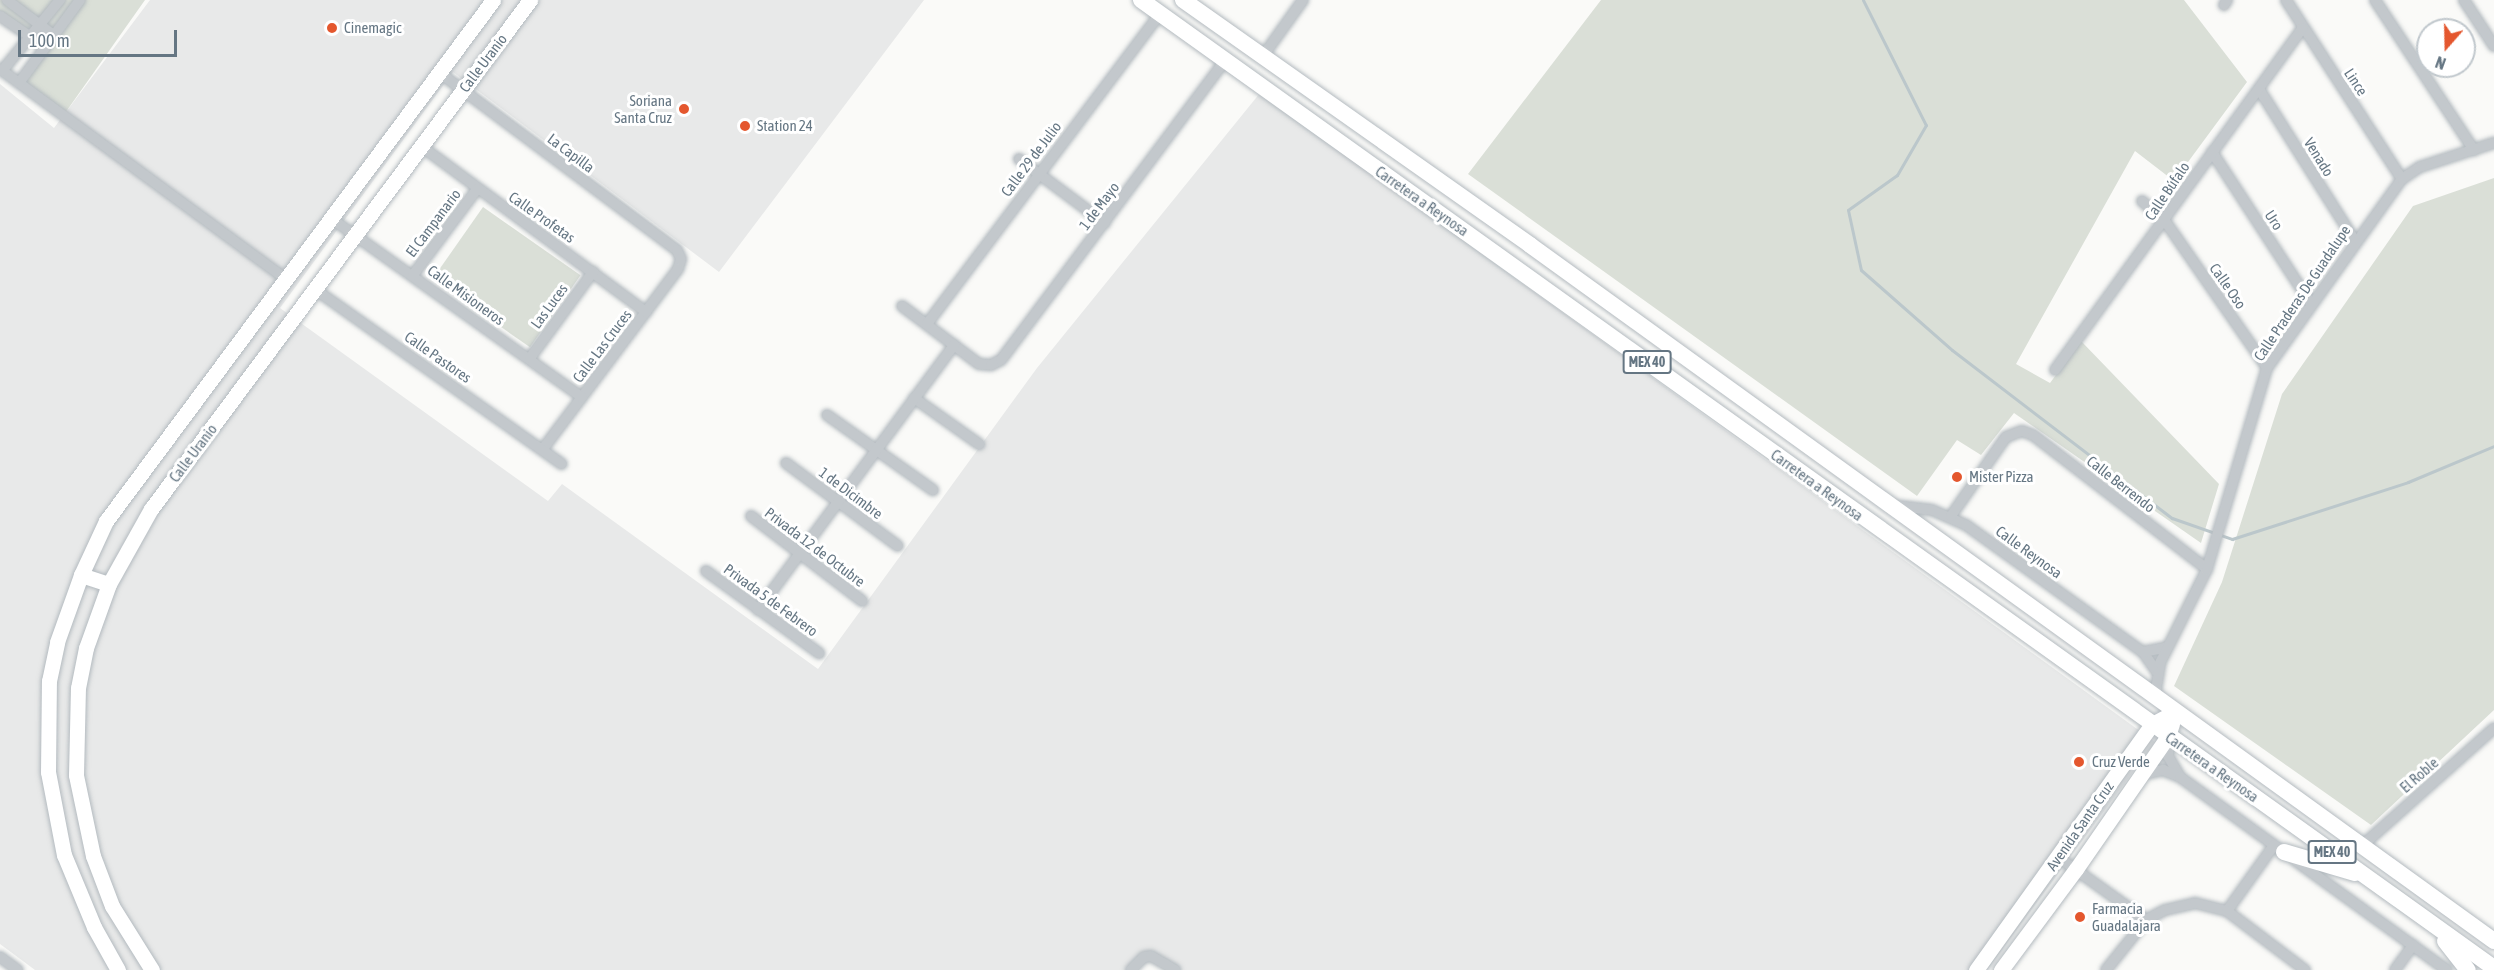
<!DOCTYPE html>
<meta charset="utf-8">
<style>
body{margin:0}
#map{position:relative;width:2494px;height:970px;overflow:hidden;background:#fafaf8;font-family:"Asap Condensed",sans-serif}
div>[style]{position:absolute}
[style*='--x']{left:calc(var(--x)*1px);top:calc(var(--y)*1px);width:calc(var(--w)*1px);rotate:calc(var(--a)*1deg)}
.built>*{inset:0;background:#e8e9e9}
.green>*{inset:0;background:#dadfd7;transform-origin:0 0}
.stream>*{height:3px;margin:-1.5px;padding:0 1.5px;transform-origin:1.5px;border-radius:1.5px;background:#bbc7cb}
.roads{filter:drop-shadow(0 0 2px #b3babf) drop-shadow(0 0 2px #b3babf)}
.street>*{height:10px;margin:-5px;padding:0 5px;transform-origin:5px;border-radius:5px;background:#c3c8cc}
.secondary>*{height:15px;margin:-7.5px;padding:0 7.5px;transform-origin:7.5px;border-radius:7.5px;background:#fff}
.primary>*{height:16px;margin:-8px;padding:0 8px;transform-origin:8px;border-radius:8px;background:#fff}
.dots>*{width:16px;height:16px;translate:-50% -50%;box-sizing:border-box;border:3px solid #fff;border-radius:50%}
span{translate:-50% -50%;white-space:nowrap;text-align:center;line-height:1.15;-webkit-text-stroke:6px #fff;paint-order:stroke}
.shield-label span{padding:2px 4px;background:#fff;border:2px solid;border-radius:4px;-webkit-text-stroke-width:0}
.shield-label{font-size:14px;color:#657683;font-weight:700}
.poi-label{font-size:15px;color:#657683}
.left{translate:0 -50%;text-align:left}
.right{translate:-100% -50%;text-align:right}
.street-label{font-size:15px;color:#657683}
.north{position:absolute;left:2416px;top:18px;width:60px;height:60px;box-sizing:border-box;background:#fff;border:2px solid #c1c8cd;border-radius:50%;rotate:200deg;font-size:16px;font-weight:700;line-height:24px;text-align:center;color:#657683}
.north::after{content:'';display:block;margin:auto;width:21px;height:27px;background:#e4572e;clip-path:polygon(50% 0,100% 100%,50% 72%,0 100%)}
.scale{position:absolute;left:18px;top:30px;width:159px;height:27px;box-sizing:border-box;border:3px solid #657683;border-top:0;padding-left:8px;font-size:18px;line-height:21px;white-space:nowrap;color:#657683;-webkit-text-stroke:4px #fff;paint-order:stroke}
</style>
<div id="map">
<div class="built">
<div style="clip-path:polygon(150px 0,924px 0,719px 272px,453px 72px,280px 308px,548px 501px,562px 484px,818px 669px,1037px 368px,1260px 93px,2155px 742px,1987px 970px,1177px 970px,1141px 955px,1129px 970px,35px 970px,0 944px,0 84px,54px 128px)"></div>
</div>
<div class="green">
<div style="clip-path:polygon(0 0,145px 0,63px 116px,19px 83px,52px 34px,39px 25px,30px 37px,0 16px)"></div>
<div style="clip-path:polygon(1601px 0,2184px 0,2247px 82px,2174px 181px,2135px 151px,2016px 364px,2050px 383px,2081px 341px,2219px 484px,2201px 543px,2014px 413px,1981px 455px,1957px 440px,1917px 496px,1468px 174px)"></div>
<div style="clip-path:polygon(2494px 178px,2494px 710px,2371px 825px,2174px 686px,2222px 582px,2282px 394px,2413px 206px)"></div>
<div style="left:483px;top:207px;width:119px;height:88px;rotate:35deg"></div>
</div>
<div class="stream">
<div style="--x:1863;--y:0;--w:140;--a:63.3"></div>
<div style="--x:1926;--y:125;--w:58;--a:120.1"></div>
<div style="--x:1897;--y:175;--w:60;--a:144.5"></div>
<div style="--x:1848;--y:210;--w:61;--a:77.8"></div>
<div style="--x:1861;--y:270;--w:121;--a:41.3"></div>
<div style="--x:1952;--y:350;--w:277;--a:37.4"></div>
<div style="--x:2172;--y:518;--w:64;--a:19.3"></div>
<div style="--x:2232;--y:539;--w:185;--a:-17.9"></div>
<div style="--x:2408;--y:482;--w:93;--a:-22.7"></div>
</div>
<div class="roads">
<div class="street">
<div style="--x:7;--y:0;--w:56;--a:37.1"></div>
<div style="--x:2286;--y:0;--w:213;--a:57.1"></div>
<div style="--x:2375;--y:0;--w:180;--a:56.6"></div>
<div style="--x:2464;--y:0;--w:55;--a:56.9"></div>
<div style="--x:2224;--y:5;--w:6;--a:-59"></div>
<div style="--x:0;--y:16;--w:53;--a:34.3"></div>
<div style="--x:1263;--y:56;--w:69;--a:-54.5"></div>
<div style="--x:0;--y:69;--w:356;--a:36.3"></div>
<div style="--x:2;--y:71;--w:92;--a:-50.8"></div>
<div style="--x:440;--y:73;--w:296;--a:36.8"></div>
<div style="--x:677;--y:250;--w:10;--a:66"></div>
<div style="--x:681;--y:259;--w:10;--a:107"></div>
<div style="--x:678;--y:269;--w:225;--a:126.9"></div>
<div style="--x:19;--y:83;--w:103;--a:-53.7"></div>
<div style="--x:2259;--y:89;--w:180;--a:57.7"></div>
<div style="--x:421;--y:146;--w:280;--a:36.4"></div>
<div style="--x:2212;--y:152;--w:181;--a:56.9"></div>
<div style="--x:1019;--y:159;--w:107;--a:36.7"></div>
<div style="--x:2142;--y:201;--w:30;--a:41"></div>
<div style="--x:2165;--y:221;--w:179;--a:55.2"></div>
<div style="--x:332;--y:219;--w:307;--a:35.5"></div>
<div style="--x:413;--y:275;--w:107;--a:-53.3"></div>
<div style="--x:316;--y:290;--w:301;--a:35.3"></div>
<div style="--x:902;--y:306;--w:96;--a:37"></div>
<div style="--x:979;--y:364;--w:12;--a:5"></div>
<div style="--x:991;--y:365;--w:11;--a:-27"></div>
<div style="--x:1001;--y:360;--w:374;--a:-53.2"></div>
<div style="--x:927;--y:324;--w:388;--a:-53.1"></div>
<div style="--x:530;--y:358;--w:107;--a:-53.8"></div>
<div style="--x:2055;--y:370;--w:422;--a:-54.1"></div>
<div style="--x:914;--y:398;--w:80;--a:35.3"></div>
<div style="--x:827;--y:415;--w:130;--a:35.3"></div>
<div style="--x:786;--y:463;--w:139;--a:36.5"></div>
<div style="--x:1891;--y:505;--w:41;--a:7"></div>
<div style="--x:1932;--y:510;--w:37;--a:24"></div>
<div style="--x:1966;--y:525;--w:218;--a:35.7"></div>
<div style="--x:2143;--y:652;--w:24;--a:55"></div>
<div style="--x:751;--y:516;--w:140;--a:37.4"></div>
<div style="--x:1951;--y:516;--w:96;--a:-55.2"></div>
<div style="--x:2006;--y:437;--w:17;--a:-21"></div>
<div style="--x:2022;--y:431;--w:12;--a:20"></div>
<div style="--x:2033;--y:435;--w:220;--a:37.6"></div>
<div style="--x:706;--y:571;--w:140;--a:36"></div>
<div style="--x:758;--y:610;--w:330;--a:-53.5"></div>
<div style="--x:2143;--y:652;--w:25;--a:-11"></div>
<div style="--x:2155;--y:696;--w:33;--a:-81"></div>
<div style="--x:2160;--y:663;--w:105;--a:-63.4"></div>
<div style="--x:2207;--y:569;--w:210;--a:-73.4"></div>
<div style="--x:2267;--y:368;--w:232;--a:-54.5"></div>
<div style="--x:2402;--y:179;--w:22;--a:-34"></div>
<div style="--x:2420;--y:167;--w:78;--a:-18"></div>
<div style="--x:2168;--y:739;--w:17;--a:90"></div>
<div style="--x:2168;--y:756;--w:24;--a:60"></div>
<div style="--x:2141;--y:775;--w:23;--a:-13"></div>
<div style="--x:2163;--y:770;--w:18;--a:22"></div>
<div style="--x:2180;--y:777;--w:329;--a:35.9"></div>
<div style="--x:2364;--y:844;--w:174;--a:-41.7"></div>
<div style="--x:2058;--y:857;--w:108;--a:35.6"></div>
<div style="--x:2227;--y:911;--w:81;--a:-54.5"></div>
<div style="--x:0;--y:957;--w:22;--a:36"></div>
<div style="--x:1131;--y:970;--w:18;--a:-45"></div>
<div style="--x:1144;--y:957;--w:7;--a:-8"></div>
<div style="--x:1151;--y:956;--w:28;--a:30"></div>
<div style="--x:2106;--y:970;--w:64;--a:-51.3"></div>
<div style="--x:2146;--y:920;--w:21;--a:-28"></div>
<div style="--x:2165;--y:910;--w:31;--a:-13"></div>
<div style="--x:2195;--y:903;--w:33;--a:14"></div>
<div style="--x:2227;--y:911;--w:98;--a:37.1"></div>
<div style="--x:2395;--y:970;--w:31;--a:-54"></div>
</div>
<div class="secondary">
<div style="--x:81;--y:575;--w:29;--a:18"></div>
<div style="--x:118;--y:970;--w:49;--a:-119.2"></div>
<div style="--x:94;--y:927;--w:78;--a:-112.6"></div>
<div style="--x:64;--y:855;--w:85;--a:-100.9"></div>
<div style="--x:48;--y:772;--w:91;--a:-89.4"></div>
<div style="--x:49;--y:681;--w:40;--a:-78"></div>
<div style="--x:57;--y:642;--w:71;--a:-70.3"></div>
<div style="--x:81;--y:575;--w:60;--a:-65.2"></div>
<div style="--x:106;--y:521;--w:649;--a:-53.39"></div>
<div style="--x:152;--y:970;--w:75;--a:-122"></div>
<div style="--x:112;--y:906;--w:53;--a:-110.8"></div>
<div style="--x:93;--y:856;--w:83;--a:-101.9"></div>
<div style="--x:76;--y:775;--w:87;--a:-88.7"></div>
<div style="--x:78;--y:688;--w:41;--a:-78.7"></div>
<div style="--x:86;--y:648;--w:68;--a:-70.2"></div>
<div style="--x:109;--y:584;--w:86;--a:-60.8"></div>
<div style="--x:151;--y:509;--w:635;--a:-53.33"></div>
<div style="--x:1976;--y:970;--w:302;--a:-54.4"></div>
<div style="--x:2152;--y:724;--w:27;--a:-28"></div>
<div style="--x:2001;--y:970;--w:126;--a:-53.4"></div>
<div style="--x:2076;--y:869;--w:162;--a:-55.3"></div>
<div style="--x:2168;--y:736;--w:13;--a:-72"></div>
</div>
<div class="primary">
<div style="--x:1141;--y:0;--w:1664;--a:35.58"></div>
<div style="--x:1183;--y:0;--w:425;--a:35.2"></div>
<div style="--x:1530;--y:245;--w:1189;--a:35.83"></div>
<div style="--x:2284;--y:852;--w:74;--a:16.5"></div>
<div style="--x:2445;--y:941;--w:37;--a:52"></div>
</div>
</div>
<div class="dots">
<div style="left:332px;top:28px;background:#e4572e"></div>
<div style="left:684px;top:109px;background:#e4572e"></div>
<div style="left:745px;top:126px;background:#e4572e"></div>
<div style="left:1957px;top:477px;background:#e4572e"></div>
<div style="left:2079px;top:762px;background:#e4572e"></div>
<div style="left:2080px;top:917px;background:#e4572e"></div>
</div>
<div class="shield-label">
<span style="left:1647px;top:362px">MEX 40</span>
<span style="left:2332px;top:852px">MEX 40</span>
</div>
<div class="poi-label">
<span class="left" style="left:344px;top:28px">Cinemagic</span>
<span class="right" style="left:672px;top:109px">Soriana<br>Santa Cruz</span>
<span class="left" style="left:757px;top:126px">Station 24</span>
<span class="left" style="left:1969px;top:477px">Mister Pizza</span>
<span class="left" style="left:2092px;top:762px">Cruz Verde</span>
<span class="left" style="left:2092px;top:917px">Farmacia<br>Guadalajara</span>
</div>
<div class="street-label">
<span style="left:483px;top:63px;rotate:-53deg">Calle Uranio</span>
<span style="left:2356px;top:82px;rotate:57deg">Lince</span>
<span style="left:571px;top:153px;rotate:37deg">La Capilla</span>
<span style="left:2319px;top:157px;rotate:58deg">Venado</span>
<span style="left:1031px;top:159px;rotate:-53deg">Calle 29 de Julio</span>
<span style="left:2167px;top:191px;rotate:-56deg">Calle Búfalo</span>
<span style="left:1422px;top:201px;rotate:35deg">Carretera a Reynosa</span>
<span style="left:1099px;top:206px;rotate:-53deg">1 de Mayo</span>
<span style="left:542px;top:217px;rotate:35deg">Calle Profetas</span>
<span style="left:2274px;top:220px;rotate:57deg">Uro</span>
<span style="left:433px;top:223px;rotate:-53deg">El Campanario</span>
<span style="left:2228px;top:286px;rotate:55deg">Calle Oso</span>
<span style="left:2302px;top:293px;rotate:-56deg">Calle Praderas De Guadalupe</span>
<span style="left:466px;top:295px;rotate:36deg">Calle Misioneros</span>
<span style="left:549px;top:306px;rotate:-54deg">Las Luces</span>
<span style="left:602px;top:346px;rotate:-53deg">Calle Las Cruces</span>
<span style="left:438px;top:357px;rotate:35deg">Calle Pastores</span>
<span style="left:193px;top:453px;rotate:-53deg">Calle Uranio</span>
<span style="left:2121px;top:484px;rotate:38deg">Calle Berrendo</span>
<span style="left:1817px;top:485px;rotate:36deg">Carretera a Reynosa</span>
<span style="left:851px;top:493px;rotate:37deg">1 de Dicimbre</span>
<span style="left:815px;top:547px;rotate:37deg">Privada 12 de Octubre</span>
<span style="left:2029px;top:552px;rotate:36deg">Calle Reynosa</span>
<span style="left:771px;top:600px;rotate:36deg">Privada 5 de Febrero</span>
<span style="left:2212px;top:767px;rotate:35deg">Carretera a Reynosa</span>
<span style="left:2419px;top:775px;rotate:-41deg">El Roble</span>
<span style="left:2080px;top:826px;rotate:-55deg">Avenida Santa Cruz</span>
</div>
<div class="north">N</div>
<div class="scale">100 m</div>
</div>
